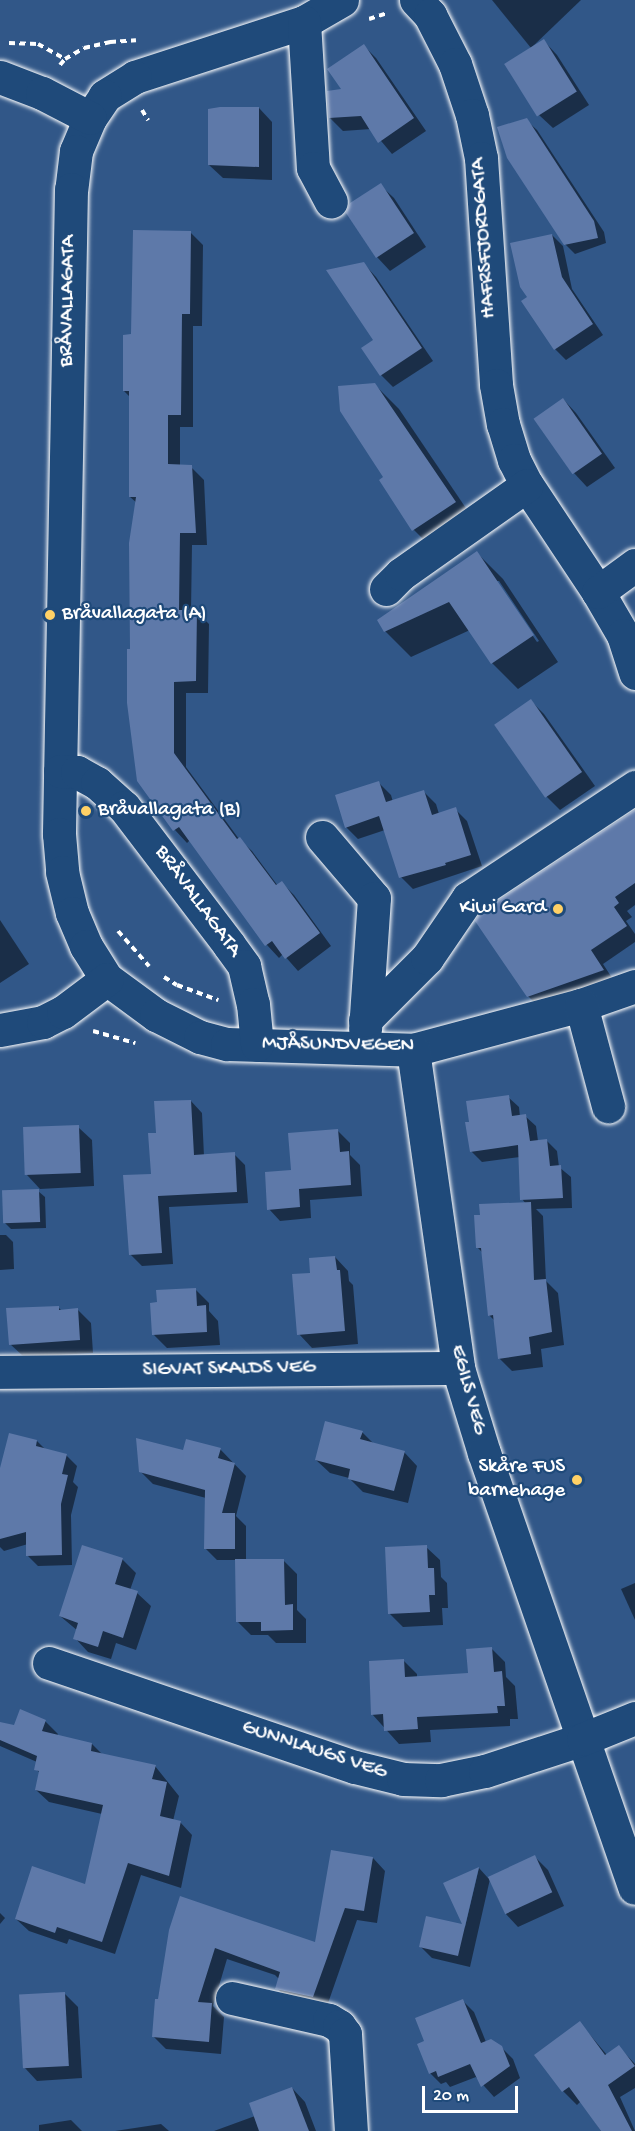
<!DOCTYPE html>
<meta charset="utf-8">
<style>
body{margin:0}
#map{position:relative;width:635px;height:2131px;overflow:hidden;background:#315788;font-family:"Gochi Hand",sans-serif}
div>[style]{position:absolute}
[style*='--x']{left:calc(var(--x)*1px);top:calc(var(--y)*1px);width:calc(var(--w)*1px);rotate:calc(var(--a)*1deg)}
.shadow>*{inset:0;background:#0007}
.building>*{inset:0;background:#5e79a9;transform-origin:0 0}
.path>*{height:4px;margin-top:-2px;transform-origin:0;background:repeating-linear-gradient(90deg,#fff 0 6px,transparent 0 10.5px)}
.roads{filter:drop-shadow(0 0 2px #fff) drop-shadow(0 0 2px #fff)}
.minor>*{height:33px;margin:-16.5px;padding:0 16.5px;transform-origin:16.5px;border-radius:16.5px;background:#1f4a7a}
.dots>*{width:16px;height:16px;translate:-50% -50%;box-sizing:border-box;border:3px solid #1f4a7a;border-radius:50%}
span{translate:-50% -50%;white-space:nowrap;text-align:center;line-height:1.15;-webkit-text-stroke:4.5px #1f4a7a;paint-order:stroke}
.street-label{font-size:21px;color:#fff}
.poi-label{font-size:21px;color:#fff}
.left{translate:0 -50%;text-align:left}
.right{translate:-100% -50%;text-align:right}
.scale{position:absolute;left:422px;top:2086px;width:96px;height:27px;box-sizing:border-box;border:3px solid #fff;border-top:0;padding-left:8px;font-size:18px;line-height:21px;white-space:nowrap;color:#fff;-webkit-text-stroke:4px #1f4a7a;paint-order:stroke}
</style>
<div id="map">
<div class="shadow">
<div style="clip-path:polygon(492px 0,581px 0,531px 48px)"></div>
<div style="clip-path:polygon(544px 41px,557px 55px,589px 105px,553px 128px,539px 115px)"></div>
<div style="clip-path:polygon(364px 46px,376px 58px,426px 131px,392px 154px,371px 129px,343px 131px,330px 118px)"></div>
<div style="clip-path:polygon(259px 108px,272px 122px,272px 180px,223px 178px,209px 165px)"></div>
<div style="clip-path:polygon(526px 120px,537px 130px,604px 232px,606px 243px,575px 254px,565px 244px)"></div>
<div style="clip-path:polygon(380px 185px,394px 198px,426px 247px,390px 271px,377px 257px)"></div>
<div style="clip-path:polygon(190px 232px,203px 245px,202px 326px,193px 326px,193px 427px,180px 427px,180px 466px,191px 467px,204px 480px,207px 545px,192px 545px,191px 612px,197px 612px,209px 624px,208px 693px,186px 693px,186px 767px,239px 839px,252px 851px,278px 886px,282px 883px,294px 895px,331px 946px,298px 971px,283px 954px,279px 958px,267px 945px,190px 840px,187px 843px,175px 830px,138px 780px,137px 503px,130px 497px,130px 397px,124px 391px,133px 336px)"></div>
<div style="clip-path:polygon(552px 235px,563px 246px,572px 289px,603px 335px,566px 360px,555px 349px,529px 298px)"></div>
<div style="clip-path:polygon(364px 264px,376px 277px,433px 361px,393px 387px,381px 375px)"></div>
<div style="clip-path:polygon(375px 385px,399px 409px,478px 526px,437px 553px,414px 530px)"></div>
<div style="clip-path:polygon(563px 399px,576px 413px,615px 468px,587px 487px,574px 473px)"></div>
<div style="clip-path:polygon(evenodd,477px 553px,503px 579px,558px 662px,518px 689px,492px 663px,470px 630px,411px 657px,385px 631px,477px 553px,495px 581px,499px 581px,539px 641px,537px 642px,495px 581px)"></div>
<div style="clip-path:polygon(531px 701px,544px 714px,595px 786px,560px 810px,547px 797px)"></div>
<div style="clip-path:polygon(379px 783px,391px 795px,393px 802px,424px 792px,436px 804px,439px 814px,455px 809px,467px 821px,482px 866px,413px 889px,401px 877px,385px 830px,358px 839px,346px 827px)"></div>
<div style="clip-path:polygon(635px 811px,635px 905px,627px 911px,632px 917px,626px 921px,635px 934px,635px 942px,603px 964px,616px 984px,542px 1010px,528px 996px)"></div>
<div style="clip-path:polygon(0 920px,29px 964px,0 983px)"></div>
<div style="clip-path:polygon(508px 1097px,519px 1107px,520px 1117px,525px 1116px,536px 1126px,538px 1141px,546px 1140px,557px 1151px,559px 1167px,571px 1177px,572px 1208px,536px 1209px,543px 1216px,546px 1281px,558px 1293px,564px 1345px,541px 1349px,543px 1367px,512px 1371px,499px 1358px,495px 1321px,489px 1315px,483px 1253px,477px 1247px,526px 1204px,522px 1199px,520px 1157px,482px 1162px,471px 1151px)"></div>
<div style="clip-path:polygon(191px 1101px,202px 1113px,204px 1156px,234px 1154px,245px 1165px,248px 1203px,169px 1207px,173px 1264px,142px 1266px,130px 1254px,153px 1176px,158px 1134px)"></div>
<div style="clip-path:polygon(78px 1127px,92px 1140px,94px 1186px,40px 1189px,27px 1175px)"></div>
<div style="clip-path:polygon(338px 1131px,350px 1143px,350px 1155px,360px 1165px,362px 1196px,310px 1200px,311px 1218px,280px 1221px,269px 1209px,293px 1171px)"></div>
<div style="clip-path:polygon(38px 1191px,45px 1197px,46px 1228px,11px 1229px,4px 1222px)"></div>
<div style="clip-path:polygon(0 1235px,6px 1235px,13px 1242px,14px 1269px,0 1270px)"></div>
<div style="clip-path:polygon(335px 1257px,348px 1271px,349px 1281px,353px 1285px,358px 1344px,312px 1348px,299px 1334px,312px 1274px)"></div>
<div style="clip-path:polygon(195px 1289px,209px 1303px,209px 1311px,218px 1321px,220px 1345px,167px 1348px,154px 1335px)"></div>
<div style="clip-path:polygon(58px 1307px,62px 1311px,78px 1310px,91px 1323px,93px 1353px,24px 1357px,10px 1344px)"></div>
<div style="clip-path:polygon(362px 1432px,375px 1445px,404px 1452px,417px 1466px,408px 1503px,363px 1492px,349px 1478px,330px 1473px,316px 1460px)"></div>
<div style="clip-path:polygon(37px 1441px,46px 1450px,66px 1455px,77px 1466px,73px 1482px,78px 1487px,71px 1515px,72px 1565px,38px 1566px,28px 1556px,28px 1544px,4px 1551px,0 1547px,0 1474px)"></div>
<div style="clip-path:polygon(220px 1449px,246px 1476px,236px 1516px,246px 1526px,246px 1561px,283px 1560px,297px 1574px,297px 1610px,306px 1619px,306px 1643px,276px 1643px,268px 1635px,251px 1635px,238px 1622px,237px 1560px,217px 1560px,205px 1548px,206px 1498px,153px 1484px,141px 1472px,184px 1452px)"></div>
<div style="clip-path:polygon(426px 1547px,440px 1560px,441px 1577px,447px 1583px,448px 1608px,442px 1608px,443px 1625px,403px 1627px,390px 1614px)"></div>
<div style="clip-path:polygon(122px 1559px,136px 1573px,130px 1590px,137px 1593px,151px 1606px,136px 1650px,116px 1643px,111px 1659px,88px 1652px,75px 1638px,78px 1631px,60px 1616px)"></div>
<div style="clip-path:polygon(635px 1583px,635px 1620px,621px 1589px)"></div>
<div style="clip-path:polygon(491px 1648px,505px 1662px,506px 1677px,515px 1686px,518px 1719px,510px 1719px,510px 1726px,430px 1730px,431px 1742px,399px 1744px,372px 1714px,403px 1660px,417px 1674px,417px 1678px,469px 1674px)"></div>
<div style="clip-path:polygon(45px 1721px,58px 1734px,57px 1736px,92px 1744px,103px 1755px,155px 1766px,179px 1796px,173px 1821px,180px 1822px,192px 1835px,181px 1888px,141px 1875px,115px 1954px,69px 1939px,67px 1944px,29px 1931px,16px 1919px,86px 1886px,102px 1814px,49px 1802px,36px 1790px,40px 1773px,36px 1769px,37px 1762px,0 1746px,0 1723px,15px 1727px)"></div>
<div style="clip-path:polygon(535px 1857px,548px 1870px,564px 1906px,518px 1927px,505px 1913px,490px 1879px,470px 1967px,432px 1958px,420px 1946px,465px 1927px,479px 1868px,488px 1878px)"></div>
<div style="clip-path:polygon(373px 1858px,385px 1871px,377px 1923px,357px 1920px,326px 2009px,289px 2001px,277px 1988px,279px 1979px,275px 1975px,227px 1959px,213px 2006px,224px 2017px,221px 2054px,166px 2049px,153px 2036px,181px 1898px,317px 1944px)"></div>
<div style="clip-path:polygon(0 1913px,5px 1918px,0 1924px)"></div>
<div style="clip-path:polygon(65px 1994px,78px 2007px,82px 2078px,37px 2081px,24px 2067px)"></div>
<div style="clip-path:polygon(463px 2001px,474px 2012px,486px 2042px,501px 2047px,513px 2059px,520px 2078px,494px 2097px,476px 2077px,450px 2087px,446px 2082px,441px 2084px,430px 2073px,426px 2042px)"></div>
<div style="clip-path:polygon(580px 2023px,607px 2055px,619px 2047px,635px 2064px,635px 2088px,620px 2097px,635px 2131px,601px 2131px,581px 2101px,577px 2105px,563px 2091px,536px 2055px)"></div>
<div style="clip-path:polygon(292px 2088px,305px 2102px,316px 2131px,214px 2131px,255px 2116px)"></div>
<div style="clip-path:polygon(71px 2120px,82px 2131px,39px 2131px,39px 2125px)"></div>
<div style="clip-path:polygon(161px 2124px,169px 2131px,115px 2131px)"></div>
</div>
<div class="building">
<div style="left:544px;top:39px;width:62px;height:47px;rotate:58deg"></div>
<div style="clip-path:polygon(364px 44px,414px 118px,378px 143px,361px 116px,329px 118px,327px 91px,341px 89px,327px 69px)"></div>
<div style="clip-path:polygon(220px 107px,259px 107px,259px 167px,208px 165px,208px 109px)"></div>
<div style="clip-path:polygon(527px 118px,594px 221px,598px 238px,564px 245px,507px 158px,497px 127px)"></div>
<div style="clip-path:polygon(381px 183px,414px 233px,376px 258px,346px 213px,350px 203px)"></div>
<div style="clip-path:polygon(133px 230px,191px 231px,190px 314px,182px 314px,181px 415px,168px 415px,168px 464px,192px 465px,196px 533px,180px 533px,179px 610px,197px 610px,196px 681px,174px 682px,174px 753px,237px 839px,240px 837px,276px 885px,282px 881px,320px 933px,285px 959px,272px 941px,265px 946px,179px 827px,173px 831px,137px 781px,127px 703px,127px 649px,130px 649px,129px 543px,136px 497px,129px 497px,129px 391px,123px 391px,123px 335px,131px 334px)"></div>
<div style="clip-path:polygon(552px 234px,562px 277px,593px 324px,554px 350px,521px 301px,527px 297px,520px 287px,510px 243px)"></div>
<div style="clip-path:polygon(364px 262px,422px 348px,380px 376px,361px 348px,373px 340px,326px 270px)"></div>
<div style="clip-path:polygon(375px 383px,456px 502px,412px 531px,379px 480px,383px 477px,340px 411px,338px 386px)"></div>
<div style="left:563px;top:398px;width:68px;height:36px;rotate:55deg"></div>
<div style="clip-path:polygon(477px 551px,534px 635px,491px 664px,449px 602px,384px 632px,377px 620px)"></div>
<div style="left:531px;top:699px;width:89px;height:45px;rotate:55deg"></div>
<div style="clip-path:polygon(379px 781px,386px 802px,424px 790px,432px 815px,456px 807px,471px 855px,445px 863px,446px 865px,399px 878px,379px 816px,345px 828px,335px 795px)"></div>
<div style="clip-path:polygon(635px 810px,635px 883px,615px 897px,619px 903px,614px 907px,627px 926px,591px 950px,604px 970px,527px 997px,475px 921px,481px 912px)"></div>
<div style="clip-path:polygon(509px 1095px,512px 1116px,526px 1114px,530px 1141px,547px 1139px,550px 1166px,561px 1165px,563px 1198px,520px 1200px,518px 1145px,470px 1152px,465px 1122px,469px 1122px,466px 1101px)"></div>
<div style="clip-path:polygon(191px 1100px,194px 1155px,235px 1152px,237px 1192px,158px 1196px,162px 1253px,129px 1255px,123px 1175px,151px 1174px,148px 1133px,156px 1133px,154px 1101px)"></div>
<div style="left:79px;top:1125px;width:48px;height:56px;rotate:88deg"></div>
<div style="clip-path:polygon(338px 1129px,340px 1152px,349px 1151px,351px 1185px,299px 1189px,300px 1207px,267px 1210px,265px 1172px,291px 1170px,288px 1133px)"></div>
<div style="left:39px;top:1189px;width:33px;height:37px;rotate:88deg"></div>
<div style="clip-path:polygon(531px 1202px,534px 1280px,546px 1279px,552px 1332px,529px 1337px,531px 1354px,498px 1359px,493px 1315px,488px 1316px,481px 1248px,476px 1248px,474px 1215px,480px 1215px,479px 1204px)"></div>
<div style="clip-path:polygon(335px 1256px,337px 1270px,340px 1270px,345px 1331px,297px 1335px,292px 1274px,310px 1273px,309px 1258px)"></div>
<div style="clip-path:polygon(196px 1288px,197px 1306px,206px 1305px,207px 1332px,152px 1335px,150px 1303px,157px 1302px,156px 1290px)"></div>
<div style="clip-path:polygon(59px 1306px,59px 1310px,78px 1308px,80px 1340px,9px 1345px,6px 1308px)"></div>
<div style="clip-path:polygon(325px 1421px,363px 1431px,360px 1439px,405px 1451px,394px 1491px,348px 1479px,350px 1469px,315px 1460px)"></div>
<div style="clip-path:polygon(9px 1433px,37px 1440px,36px 1446px,67px 1454px,62px 1474px,68px 1475px,61px 1504px,62px 1555px,26px 1556px,26px 1532px,0 1539px,0 1468px)"></div>
<div style="clip-path:polygon(136px 1438px,183px 1450px,186px 1439px,221px 1448px,218px 1458px,235px 1463px,222px 1513px,235px 1513px,235px 1549px,204px 1549px,205px 1490px,139px 1472px)"></div>
<div style="clip-path:polygon(82px 1545px,123px 1558px,115px 1584px,138px 1591px,123px 1638px,103px 1631px,98px 1647px,73px 1639px,78px 1623px,59px 1616px)"></div>
<div style="clip-path:polygon(427px 1545px,428px 1568px,434px 1568px,435px 1595px,429px 1595px,430px 1612px,388px 1614px,385px 1547px)"></div>
<div style="clip-path:polygon(235px 1559px,284px 1559px,285px 1605px,293px 1604px,293px 1630px,261px 1631px,261px 1622px,236px 1622px)"></div>
<div style="clip-path:polygon(492px 1647px,494px 1672px,502px 1671px,505px 1706px,497px 1706px,498px 1713px,417px 1717px,418px 1729px,384px 1731px,383px 1714px,371px 1715px,369px 1661px,404px 1659px,405px 1677px,468px 1673px,466px 1649px)"></div>
<div style="clip-path:polygon(20px 1709px,46px 1720px,42px 1731px,92px 1743px,91px 1751px,156px 1765px,152px 1779px,167px 1782px,160px 1816px,181px 1821px,169px 1876px,128px 1863px,102px 1942px,57px 1927px,55px 1933px,15px 1919px,32px 1866px,85px 1884px,103px 1805px,35px 1790px,39px 1771px,34px 1770px,37px 1756px,0 1740px,0 1722px,14px 1725px)"></div>
<div style="clip-path:polygon(331px 1850px,373px 1857px,364px 1911px,345px 1908px,313px 1997px,275px 1989px,280px 1972px,215px 1948px,198px 2002px,212px 2003px,209px 2042px,152px 2037px,155px 1999px,158px 1999px,169px 1930px,180px 1896px,315px 1942px)"></div>
<div style="left:535px;top:1855px;width:41px;height:52px;rotate:65deg"></div>
<div style="clip-path:polygon(479px 1867px,458px 1956px,419px 1947px,426px 1916px,462px 1924px,443px 1883px)"></div>
<div style="left:65px;top:1992px;width:74px;height:46px;rotate:87deg"></div>
<div style="clip-path:polygon(463px 1999px,481px 2043px,491px 2039px,502px 2046px,510px 2066px,481px 2087px,470px 2064px,438px 2077px,436px 2071px,429px 2074px,417px 2044px,424px 2041px,415px 2018px)"></div>
<div style="clip-path:polygon(580px 2021px,605px 2055px,619px 2045px,635px 2066px,608px 2085px,632px 2131px,601px 2131px,569px 2087px,562px 2092px,534px 2055px)"></div>
<div style="clip-path:polygon(292px 2087px,309px 2131px,259px 2131px,249px 2103px)"></div>
</div>
<div class="path">
<div style="--x:369;--y:19;--w:19;--a:-18"></div>
<div style="--x:9;--y:43;--w:29;--a:2"></div>
<div style="--x:38;--y:44;--w:31;--a:29"></div>
<div style="--x:60;--y:65;--w:8;--a:-50"></div>
<div style="--x:65;--y:59;--w:22;--a:-30"></div>
<div style="--x:84;--y:48;--w:27;--a:-13"></div>
<div style="--x:110;--y:42;--w:26;--a:-4"></div>
<div style="--x:142;--y:110;--w:12;--a:59"></div>
<div style="--x:118;--y:931;--w:47;--a:48.5"></div>
<div style="--x:164;--y:977;--w:15;--a:32"></div>
<div style="--x:177;--y:985;--w:44;--a:20.1"></div>
<div style="--x:93;--y:1031;--w:44;--a:15.9"></div>
</div>
<div class="roads">
<div class="minor">
<div style="--x:342;--y:0;--w:44;--a:149.9"></div>
<div style="--x:304;--y:22;--w:178;--a:162"></div>
<div style="--x:135;--y:77;--w:36;--a:148"></div>
<div style="--x:105;--y:96;--w:27;--a:124"></div>
<div style="--x:90;--y:118;--w:36;--a:113"></div>
<div style="--x:76;--y:151;--w:38;--a:97"></div>
<div style="--x:71;--y:189;--w:645;--a:91.07"></div>
<div style="--x:59;--y:834;--w:38;--a:85"></div>
<div style="--x:62;--y:872;--w:42;--a:76.3"></div>
<div style="--x:72;--y:913;--w:36;--a:67"></div>
<div style="--x:86;--y:946;--w:39;--a:58"></div>
<div style="--x:107;--y:979;--w:61;--a:36.3"></div>
<div style="--x:156;--y:1015;--w:49;--a:26.6"></div>
<div style="--x:200;--y:1037;--w:28;--a:15"></div>
<div style="--x:227;--y:1044;--w:186;--a:1.8"></div>
<div style="--x:413;--y:1050;--w:174;--a:-15"></div>
<div style="--x:581;--y:1005;--w:57;--a:-19.4"></div>
<div style="--x:416;--y:0;--w:21;--a:47"></div>
<div style="--x:430;--y:15;--w:55;--a:63"></div>
<div style="--x:455;--y:64;--w:54;--a:71.6"></div>
<div style="--x:472;--y:115;--w:44;--a:78.2"></div>
<div style="--x:481;--y:158;--w:227;--a:86.2"></div>
<div style="--x:496;--y:385;--w:40;--a:80"></div>
<div style="--x:503;--y:424;--w:38;--a:73"></div>
<div style="--x:514;--y:460;--w:28;--a:63"></div>
<div style="--x:527;--y:485;--w:128;--a:56.4"></div>
<div style="--x:598;--y:592;--w:50;--a:59.8"></div>
<div style="--x:623;--y:635;--w:40;--a:72"></div>
<div style="--x:304;--y:22;--w:146;--a:86.5"></div>
<div style="--x:313;--y:168;--w:38;--a:62"></div>
<div style="--x:0;--y:77;--w:45;--a:20.9"></div>
<div style="--x:42;--y:93;--w:54;--a:27.5"></div>
<div style="--x:386;--y:589;--w:21;--a:-45"></div>
<div style="--x:401;--y:574;--w:154;--a:-35.2"></div>
<div style="--x:598;--y:592;--w:46;--a:-36.1"></div>
<div style="--x:60;--y:771;--w:17;--a:3"></div>
<div style="--x:77;--y:772;--w:23;--a:29"></div>
<div style="--x:97;--y:783;--w:36;--a:42"></div>
<div style="--x:124;--y:807;--w:173;--a:52.7"></div>
<div style="--x:229;--y:945;--w:26;--a:54"></div>
<div style="--x:244;--y:966;--w:39;--a:77"></div>
<div style="--x:253;--y:1004;--w:41;--a:84.4"></div>
<div style="--x:322;--y:837;--w:80;--a:49.6"></div>
<div style="--x:374;--y:898;--w:131;--a:93.9"></div>
<div style="--x:581;--y:1005;--w:105;--a:75"></div>
<div style="--x:365;--y:1020;--w:88;--a:-45"></div>
<div style="--x:427;--y:958;--w:73;--a:-55.7"></div>
<div style="--x:468;--y:898;--w:201;--a:-33.6"></div>
<div style="--x:0;--y:1030;--w:44;--a:-10.5"></div>
<div style="--x:43;--y:1022;--w:22;--a:-27"></div>
<div style="--x:63;--y:1012;--w:55;--a:-36.9"></div>
<div style="--x:413;--y:1050;--w:321;--a:81.9"></div>
<div style="--x:458;--y:1368;--w:89;--a:73"></div>
<div style="--x:484;--y:1453;--w:460;--a:70.9"></div>
<div style="--x:0;--y:1372;--w:458;--a:-0.5"></div>
<div style="--x:49;--y:1663;--w:323;--a:18.8"></div>
<div style="--x:355;--y:1767;--w:49;--a:14"></div>
<div style="--x:403;--y:1779;--w:38;--a:2"></div>
<div style="--x:441;--y:1780;--w:45;--a:-11.6"></div>
<div style="--x:485;--y:1771;--w:103;--a:-18.1"></div>
<div style="--x:583;--y:1739;--w:56;--a:-22"></div>
<div style="--x:232;--y:1998;--w:99;--a:12.8"></div>
<div style="--x:329;--y:2020;--w:12;--a:31"></div>
<div style="--x:339;--y:2026;--w:10;--a:53"></div>
<div style="--x:345;--y:2034;--w:97;--a:86.5"></div>
</div>
</div>
<div class="dots">
<div style="left:50px;top:615px;background:#ffd166"></div>
<div style="left:86px;top:811px;background:#ffd166"></div>
<div style="left:558px;top:909px;background:#ffd166"></div>
<div style="left:577px;top:1480px;background:#ffd166"></div>
</div>
<div class="street-label">
<span style="left:485px;top:238px;rotate:-94deg">HAFRSFJORDGATA</span>
<span style="left:69px;top:301px;rotate:-89deg">BRÅVALLAGATA</span>
<span style="left:197px;top:902px;rotate:54deg">BRÅVALLAGATA</span>
<span style="left:338px;top:1046px;rotate:1deg">MJÅSUNDVEGEN</span>
<span style="left:229px;top:1370px;rotate:-1deg">SIGVAT SKALDS VEG</span>
<span style="left:467px;top:1390px;rotate:75deg">EGILS VEG</span>
<span style="left:314px;top:1751px;rotate:18deg">GUNNLAUGS VEG</span>
</div>
<div class="poi-label">
<span class="left" style="left:62px;top:615px">Bråvallagata (A)</span>
<span class="left" style="left:98px;top:811px">Bråvallagata (B)</span>
<span class="right" style="left:546px;top:909px">Kiwi Gard</span>
<span class="right" style="left:565px;top:1480px">Skåre FUS<br>barnehage</span>
</div>
<div class="scale">20 m</div>
</div>
